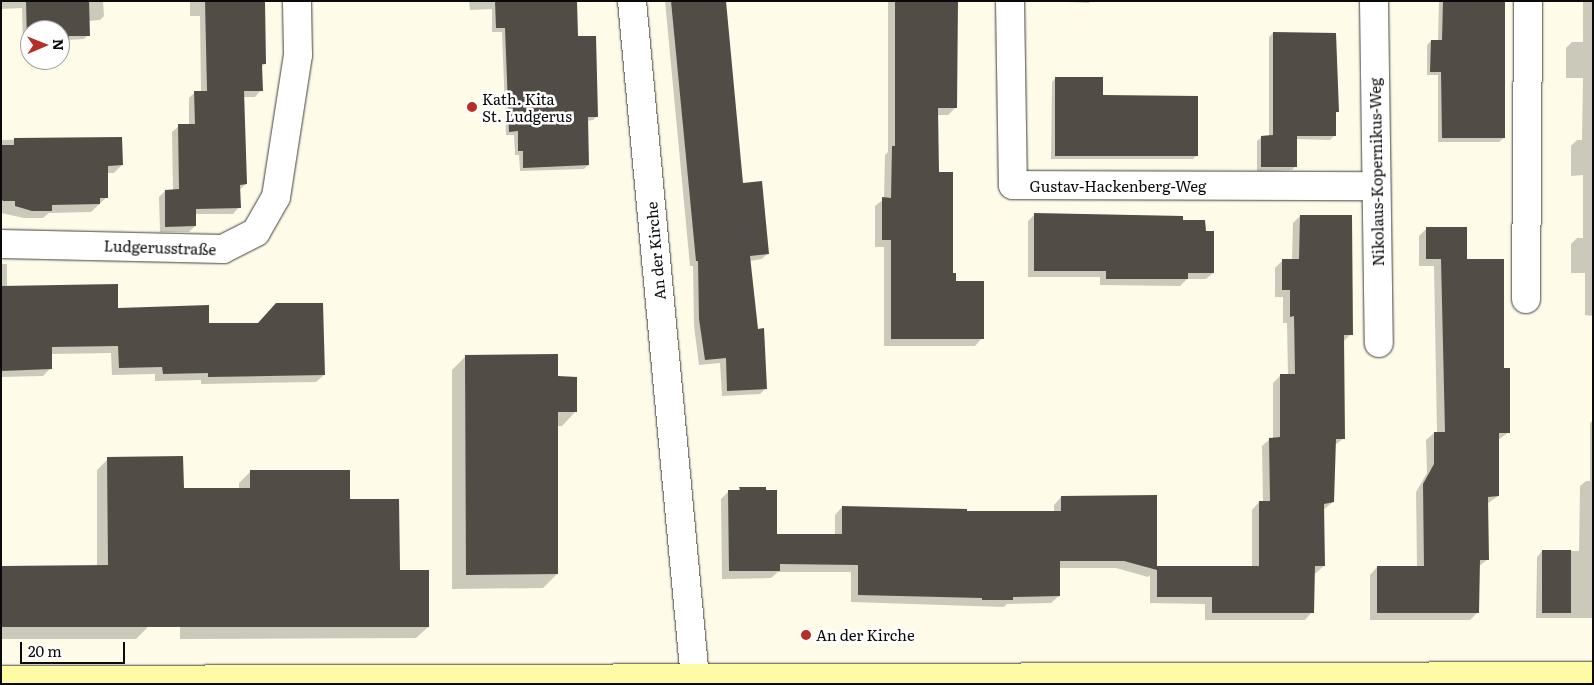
<!DOCTYPE html>
<meta charset="utf-8">
<style>
body{margin:0}
#map{position:relative;width:1594px;height:685px;overflow:hidden;background:#fefce8;font-family:Literata,serif}
div>[style]{position:absolute}
[style*='--x']{left:calc(var(--x)*1px);top:calc(var(--y)*1px);width:calc(var(--w)*1px);rotate:calc(var(--a)*1deg)}
.shadow>*{inset:0;background:#0003}
.building>*{inset:0;background:#524c47;transform-origin:0 0}
.roads{filter:drop-shadow(0 0 1px #3d3d3d) drop-shadow(0 0 1px #3d3d3d)}
.street>*{height:28px;margin:-14px;padding:0 14px;transform-origin:14px;border-radius:14px;background:#fff}
.secondary>*{height:28px;margin:-14px;padding:0 14px;transform-origin:14px;border-radius:14px;background:#fdfca4}
.dots>*{width:14px;height:14px;translate:-50% -50%;box-sizing:border-box;border:2px solid #fff;border-radius:50%}
span{translate:-50% -50%;white-space:nowrap;text-align:center;line-height:1.15;-webkit-text-stroke:5px #fff;paint-order:stroke}
.poi-label{font-size:15px;color:#0a0a0a}
.left{translate:0 -50%;text-align:left}
.street-label{font-size:15px;color:#0a0a0a}
.frame{position:absolute;inset:0;border:2px solid #0a0a0a;pointer-events:none}
.north{position:absolute;left:20px;top:20px;width:50px;height:50px;box-sizing:border-box;background:#fff;border:1px solid #9d9d9d;border-radius:50%;rotate:89deg;font-size:14px;font-weight:700;line-height:20px;text-align:center;color:#0a0a0a}
.north::after{content:'';display:block;margin:auto;width:18px;height:22px;background:#b52f27;clip-path:polygon(50% 0,100% 100%,50% 72%,0 100%)}
.scale{position:absolute;left:20px;top:642px;width:105px;height:22px;box-sizing:border-box;border:2px solid #0a0a0a;border-top:0;padding-left:6px;font-size:15px;line-height:18px;white-space:nowrap;color:#0a0a0a;-webkit-text-stroke:4px #fff;paint-order:stroke}
</style>
<div id="map">
<div class="shadow">
<div style="clip-path:polygon(1px 1px,103px 1px,104px 16px,100px 20px,88px 21px,88px 35px,84px 39px,67px 40px,60px 43px,60px 30px,30px 30px,30px 44px,23px 44px,22px 8px,1px 9px)"></div>
<div style="clip-path:polygon(190px 1px,264px 1px,265px 64px,260px 68px,261px 90px,255px 97px,243px 97px,246px 184px,239px 190px,239px 207px,233px 214px,195px 214px,195px 226px,189px 232px,160px 232px,159px 197px,165px 191px,173px 191px,172px 132px,179px 126px,189px 125px,189px 98px,195px 92px,201px 92px,200px 16px,190px 16px)"></div>
<div style="clip-path:polygon(469px 1px,576px 1px,577px 37px,597px 116px,593px 120px,587px 121px,588px 165px,584px 169px,520px 171px,519px 155px,515px 155px,514px 135px,506px 135px,502px 32px,492px 32px,492px 9px,470px 10px)"></div>
<div style="clip-path:polygon(665px 1px,725px 1px,742px 184px,768px 253px,762px 259px,749px 261px,757px 330px,766px 388px,760px 394px,722px 396px,720px 363px,699px 365px,694px 326px,693px 266px,690px 266px)"></div>
<div style="clip-path:polygon(888px 1px,956px 1px,955px 108px,948px 115px,936px 115px,937px 173px,951px 274px,982px 338px,975px 346px,884px 346px,884px 247px,875px 247px,875px 206px,884px 199px,885px 155px,888px 152px)"></div>
<div style="clip-path:polygon(1046px 1px,1090px 1px,1089px 3px)"></div>
<div style="clip-path:polygon(1439px 1px,1504px 1px,1504px 138px,1499px 142px,1438px 142px,1438px 75px,1427px 75px,1427px 45px,1431px 41px,1438px 41px)"></div>
<div style="clip-path:polygon(1583px 1px,1593px 1px,1593px 316px,1585px 315px,1585px 273px,1571px 273px,1571px 244px,1577px 238px,1583px 238px,1583px 175px,1571px 176px,1571px 146px,1577px 140px,1582px 140px,1583px 78px,1566px 78px,1566px 48px,1572px 42px,1583px 42px)"></div>
<div style="clip-path:polygon(1273px 33px,1337px 112px,1335px 114px,1334px 136px,1330px 140px,1296px 139px,1296px 166px,1292px 170px,1257px 171px,1257px 141px,1262px 137px,1269px 137px,1269px 37px)"></div>
<div style="clip-path:polygon(1056px 78px,1101px 96px,1197px 155px,1193px 159px,1051px 159px,1052px 82px)"></div>
<div style="clip-path:polygon(121px 138px,122px 165px,114px 173px,106px 173px,107px 197px,91px 212px,49px 213px,43px 218px,24px 218px,1px 213px,1px 140px)"></div>
<div style="clip-path:polygon(1035px 214px,1182px 222px,1213px 273px,1206px 279px,1187px 279px,1180px 286px,1100px 285px,1100px 277px,1028px 277px,1028px 221px)"></div>
<div style="clip-path:polygon(1300px 216px,1351px 334px,1343px 342px,1344px 438px,1334px 446px,1333px 502px,1323px 510px,1324px 566px,1316px 573px,1313px 573px,1312px 612px,1305px 620px,1205px 620px,1205px 604px,1150px 603px,1150px 575px,1148px 577px,1116px 568px,1059px 568px,1059px 596px,1051px 603px,1007px 604px,1004px 607px,851px 602px,851px 572px,778px 572px,771px 578px,722px 579px,721px 499px,729px 491px,737px 491px,740px 489px,776px 535px,835px 535px,835px 515px,842px 507px,965px 513px,1054px 512px,1054px 505px,1061px 497px,1156px 569px,1252px 567px,1252px 510px,1259px 502px,1263px 502px,1262px 446px,1270px 439px,1273px 439px,1273px 383px,1280px 376px,1288px 376px,1287px 323px,1283px 323px,1283px 297px,1275px 297px,1275px 268px,1283px 260px,1292px 260px,1293px 223px)"></div>
<div style="clip-path:polygon(1426px 229px,1466px 260px,1502px 370px,1509px 432px,1498px 440px,1498px 496px,1487px 504px,1488px 559px,1478px 567px,1478px 612px,1470px 620px,1370px 620px,1370px 575px,1377px 567px,1417px 567px,1416px 492px,1427px 473px,1426px 440px,1434px 433px,1437px 433px,1434px 266px,1419px 266px,1419px 236px)"></div>
<div style="clip-path:polygon(1px 264px,7px 264px,7px 287px,208px 325px,324px 375px,316px 382px,201px 384px,201px 380px,155px 381px,155px 374px,112px 375px,111px 353px,51px 354px,51px 368px,43px 376px,1px 377px)"></div>
<div style="clip-path:polygon(466px 356px,557px 378px,576px 411px,562px 426px,557px 426px,557px 574px,543px 588px,452px 589px,452px 370px)"></div>
<div style="clip-path:polygon(1593px 420px,1593px 618px,1536px 618px,1537px 557px,1542px 551px,1579px 551px,1580px 486px,1586px 481px,1590px 481px,1590px 423px)"></div>
<div style="clip-path:polygon(108px 459px,183px 489px,239px 489px,239px 483px,250px 472px,349px 500px,399px 571px,428px 627px,416px 638px,180px 639px,180px 623px,148px 622px,147px 628px,136px 639px,1px 639px,1px 567px,97px 566px,97px 470px)"></div>
</div>
<div class="building">
<div style="clip-path:polygon(26px 1px,89px 1px,90px 36px,69px 36px,69px 40px,60px 40px,60px 30px,30px 30px,30px 41px,27px 41px)"></div>
<div style="clip-path:polygon(205px 1px,265px 1px,266px 64px,262px 64px,263px 91px,244px 91px,247px 184px,240px 185px,241px 208px,196px 209px,196px 226px,165px 227px,165px 190px,179px 189px,178px 124px,195px 124px,194px 91px,207px 91px)"></div>
<div style="clip-path:polygon(495px 1px,577px 1px,578px 36px,596px 36px,598px 117px,588px 117px,589px 165px,523px 168px,523px 151px,518px 151px,518px 131px,509px 132px,505px 28px,496px 28px)"></div>
<div style="clip-path:polygon(671px 1px,726px 1px,743px 183px,762px 181px,769px 254px,750px 256px,758px 329px,764px 328px,767px 389px,727px 391px,726px 358px,705px 360px,699px 319px,698px 261px,696px 261px)"></div>
<div style="clip-path:polygon(895px 1px,958px 1px,957px 108px,938px 108px,939px 172px,953px 172px,953px 273px,956px 273px,956px 281px,984px 281px,984px 339px,891px 339px,891px 240px,882px 240px,882px 197px,891px 198px,892px 146px,895px 146px)"></div>
<div style="clip-path:polygon(1443px 1px,1505px 1px,1505px 138px,1442px 138px,1441px 72px,1430px 72px,1431px 40px,1442px 40px)"></div>
<div style="clip-path:polygon(1273px 32px,1336px 33px,1339px 112px,1336px 112px,1336px 136px,1297px 136px,1297px 167px,1261px 167px,1261px 136px,1273px 135px)"></div>
<div style="clip-path:polygon(1055px 77px,1103px 77px,1103px 95px,1198px 96px,1198px 156px,1055px 156px)"></div>
<div style="clip-path:polygon(122px 137px,123px 165px,108px 166px,108px 198px,100px 198px,100px 204px,52px 205px,52px 211px,32px 211px,15px 206px,15px 201px,3px 201px,1px 199px,1px 145px,14px 145px,14px 138px)"></div>
<div style="clip-path:polygon(1034px 213px,1183px 216px,1183px 220px,1205px 220px,1206px 231px,1214px 231px,1214px 273px,1188px 273px,1188px 279px,1106px 279px,1106px 271px,1034px 271px)"></div>
<div style="clip-path:polygon(1300px 215px,1352px 215px,1353px 335px,1344px 335px,1345px 439px,1336px 439px,1334px 502px,1324px 504px,1325px 566px,1315px 566px,1314px 613px,1212px 613px,1212px 597px,1157px 597px,1157px 566px,1259px 566px,1259px 501px,1270px 501px,1269px 438px,1280px 437px,1280px 374px,1295px 374px,1294px 316px,1290px 317px,1290px 290px,1282px 290px,1282px 259px,1299px 259px)"></div>
<div style="clip-path:polygon(1426px 227px,1467px 227px,1467px 259px,1504px 259px,1504px 368px,1510px 368px,1510px 433px,1499px 433px,1499px 496px,1488px 497px,1489px 560px,1480px 560px,1479px 613px,1377px 613px,1377px 566px,1424px 566px,1423px 484px,1434px 464px,1434px 432px,1445px 432px,1441px 259px,1426px 259px)"></div>
<div style="clip-path:polygon(118px 284px,118px 308px,209px 305px,209px 323px,258px 323px,276px 303px,323px 303px,325px 375px,208px 377px,208px 373px,163px 374px,162px 367px,119px 368px,118px 346px,52px 347px,52px 369px,1px 371px,1px 286px)"></div>
<div style="clip-path:polygon(558px 354px,558px 376px,577px 377px,577px 412px,558px 412px,558px 574px,466px 575px,465px 355px)"></div>
<div style="clip-path:polygon(183px 456px,184px 488px,250px 488px,250px 470px,350px 470px,350px 499px,399px 499px,400px 570px,429px 570px,429px 627px,1px 627px,1px 566px,108px 565px,107px 457px)"></div>
<div style="clip-path:polygon(739px 487px,766px 487px,766px 490px,777px 490px,777px 534px,842px 534px,842px 506px,967px 509px,967px 511px,1061px 511px,1061px 496px,1157px 495px,1157px 570px,1124px 561px,1060px 561px,1060px 596px,1013px 597px,1013px 600px,982px 600px,982px 598px,858px 595px,858px 565px,780px 564px,780px 571px,729px 571px,728px 490px,740px 490px)"></div>
<div style="left:1542px;top:550px;width:29px;height:63px"></div>
</div>
<div class="roads">
<div class="street">
<div style="--x:632;--y:1;--w:681;--a:84.69"></div>
<div style="--x:1010;--y:1;--w:184;--a:89.1"></div>
<div style="--x:1013;--y:185;--w:363;--a:0.2"></div>
<div style="--x:1374;--y:1;--w:342;--a:89.2"></div>
<div style="--x:1;--y:244;--w:222;--a:1.3"></div>
<div style="--x:223;--y:249;--w:37;--a:-27"></div>
<div style="--x:256;--y:232;--w:40;--a:-60.3"></div>
<div style="--x:276;--y:197;--w:144;--a:-81.2"></div>
<div style="--x:298;--y:55;--w:54;--a:-91.1"></div>
<div style="--x:1526;--y:299;--w:298;--a:-89.6"></div>
</div>
<div class="secondary">
<div style="--x:1;--y:680;--w:1592;--a:-0.14"></div>
</div>
</div>
<div class="dots">
<div style="left:472px;top:107px;background:#b52f27"></div>
<div style="left:806px;top:635px;background:#b52f27"></div>
</div>
<div class="poi-label">
<span class="left" style="left:482px;top:107px">Kath. Kita<br>St. Ludgerus</span>
<span class="left" style="left:816px;top:635px">An der Kirche</span>
</div>
<div class="street-label">
<span style="left:1376px;top:172px;rotate:-91deg">Nikolaus-Kopernikus-Weg</span>
<span style="left:1118px;top:186px">Gustav-Hackenberg-Weg</span>
<span style="left:160px;top:247px;rotate:2deg">Ludgerusstraße</span>
<span style="left:655px;top:251px;rotate:-95deg">An der Kirche</span>
</div>
<div class="frame"></div>
<div class="north">N</div>
<div class="scale">20 m</div>
</div>
